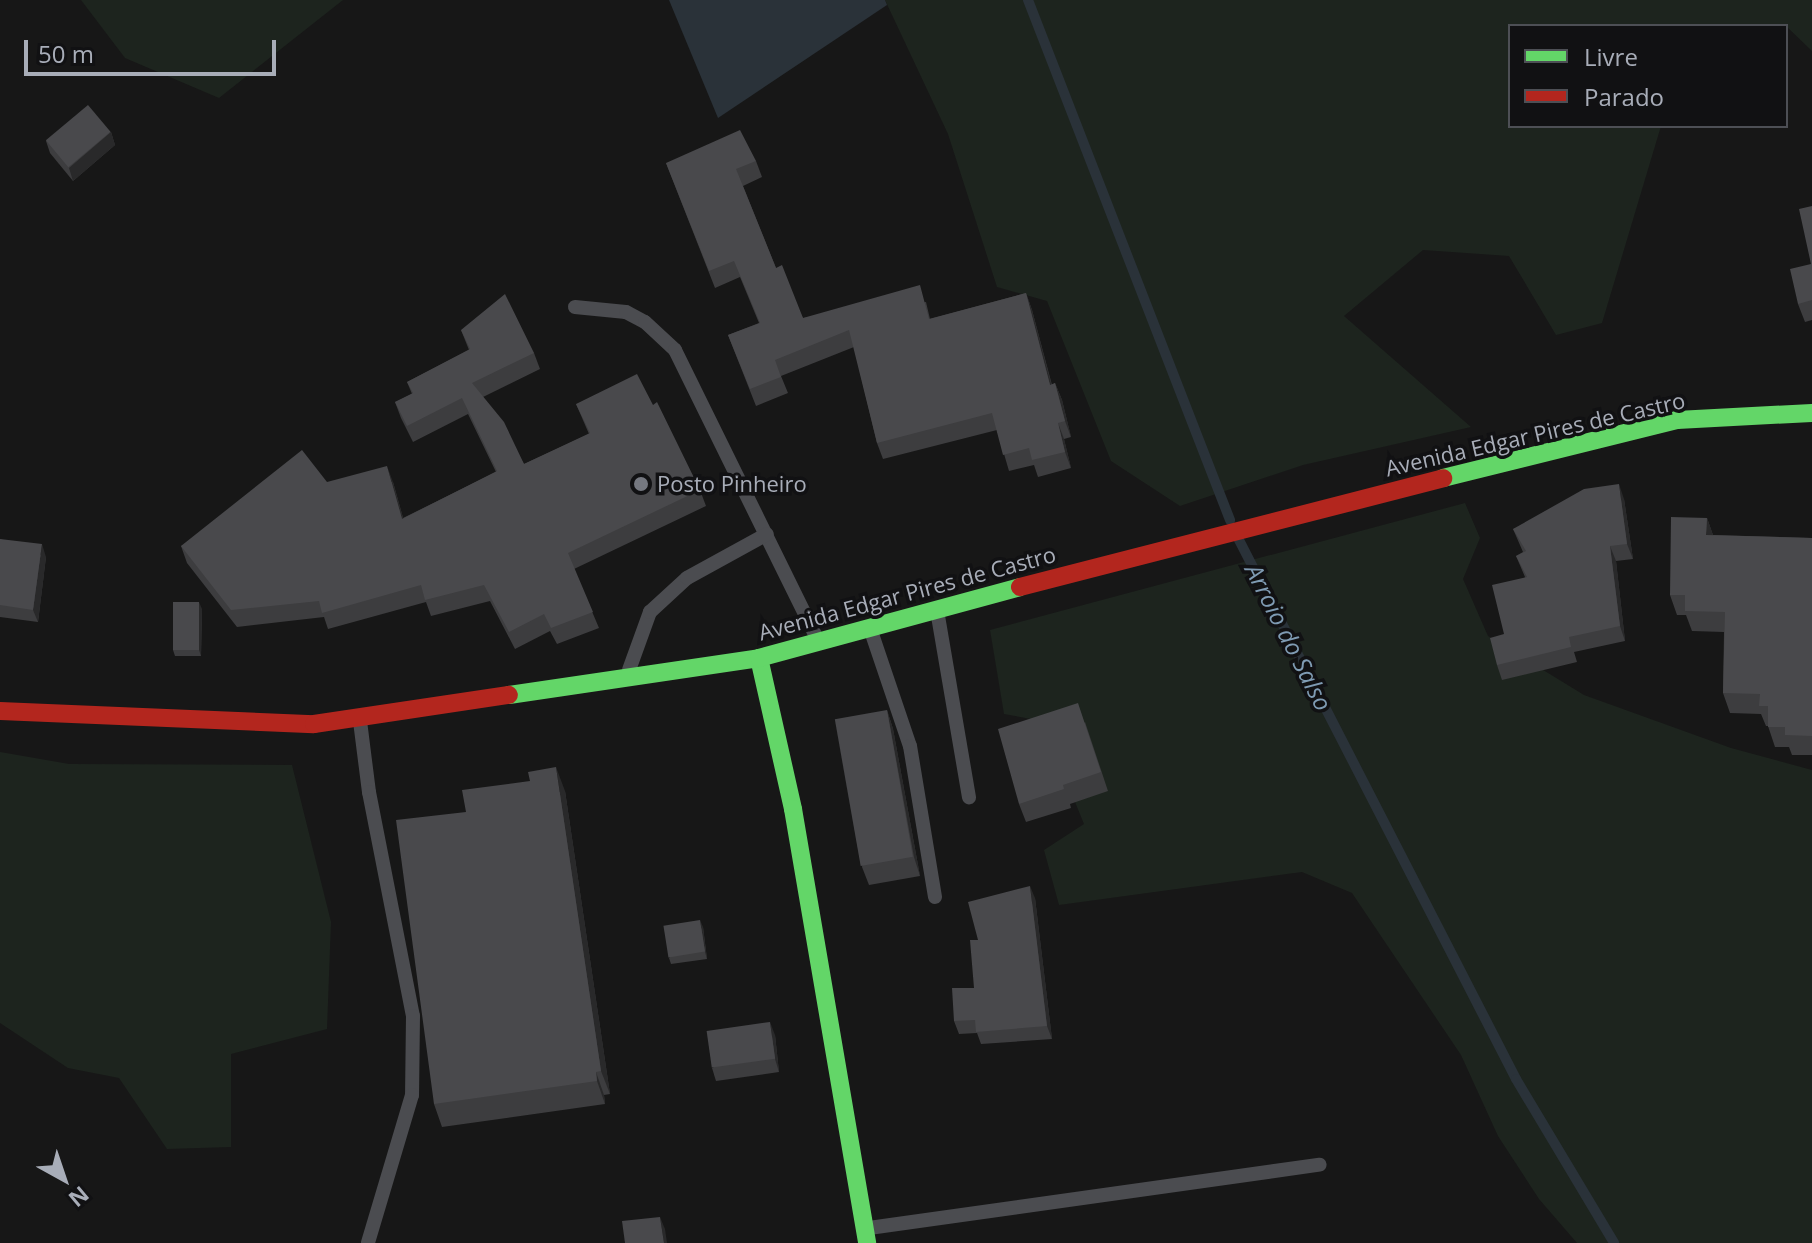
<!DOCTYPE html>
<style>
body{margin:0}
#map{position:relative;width:1812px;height:1243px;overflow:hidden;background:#171717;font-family:"Open Sans",sans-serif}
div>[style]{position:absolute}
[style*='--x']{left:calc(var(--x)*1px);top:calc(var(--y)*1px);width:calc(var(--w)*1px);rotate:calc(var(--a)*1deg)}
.green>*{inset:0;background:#1d241e}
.water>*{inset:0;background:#2a3239}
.stream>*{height:10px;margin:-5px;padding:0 5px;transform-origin:5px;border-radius:5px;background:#2a3239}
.lane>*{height:14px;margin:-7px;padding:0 7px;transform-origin:7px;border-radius:7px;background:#4b4c50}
.fast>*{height:18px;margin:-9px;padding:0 9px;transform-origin:9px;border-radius:9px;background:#63d668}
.jam>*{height:18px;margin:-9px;padding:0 9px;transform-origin:9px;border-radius:9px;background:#b3261e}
.wall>*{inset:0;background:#3d3d3f}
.shaded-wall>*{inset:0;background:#29292a}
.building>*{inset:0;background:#49494c;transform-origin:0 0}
.dots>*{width:22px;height:22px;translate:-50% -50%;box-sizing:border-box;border:4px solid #111113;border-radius:50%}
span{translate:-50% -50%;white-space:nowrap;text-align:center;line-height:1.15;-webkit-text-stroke:7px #111113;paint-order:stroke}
.street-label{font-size:22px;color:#a8adb8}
.poi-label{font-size:22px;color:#a8adb8}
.left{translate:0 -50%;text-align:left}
.water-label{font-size:24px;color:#7f9bb3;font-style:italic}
.legend{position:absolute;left:1508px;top:24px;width:280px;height:104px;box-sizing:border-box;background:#111113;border:2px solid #4d4f55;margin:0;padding:10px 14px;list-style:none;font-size:24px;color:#a8adb8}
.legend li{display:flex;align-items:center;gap:16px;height:40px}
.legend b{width:40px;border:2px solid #4d4f55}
.north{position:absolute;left:24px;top:1139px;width:80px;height:80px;-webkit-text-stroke:6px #111113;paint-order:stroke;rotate:140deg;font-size:22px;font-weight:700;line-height:32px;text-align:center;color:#a8adb8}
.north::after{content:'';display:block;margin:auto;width:28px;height:36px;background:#a8adb8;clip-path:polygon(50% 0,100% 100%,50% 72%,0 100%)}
.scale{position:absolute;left:24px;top:40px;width:252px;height:36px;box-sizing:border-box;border:4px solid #a8adb8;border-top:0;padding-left:10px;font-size:24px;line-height:28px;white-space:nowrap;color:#a8adb8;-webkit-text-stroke:6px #111113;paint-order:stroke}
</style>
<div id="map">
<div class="green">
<div style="clip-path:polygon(81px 0,343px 0,219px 98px,125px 58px)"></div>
<div style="clip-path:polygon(885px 0,1812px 0,1812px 51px,1786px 26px,1510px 26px,1510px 126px,1661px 126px,1602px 323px,1556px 335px,1509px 256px,1423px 250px,1344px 316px,1471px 427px,1303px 465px,1180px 506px,1111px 461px,1047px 301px,997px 287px,948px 134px)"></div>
<div style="clip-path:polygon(1465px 503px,1480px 538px,1463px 579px,1488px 636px,1584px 695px,1731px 748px,1812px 770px,1812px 1243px,1577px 1243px,1539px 1199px,1498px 1136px,1461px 1055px,1352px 893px,1302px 872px,1059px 905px,1044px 850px,1084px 824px,1042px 721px,1004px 714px,990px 630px)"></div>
<div style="clip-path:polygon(0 752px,69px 764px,292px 765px,331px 922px,327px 1029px,231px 1054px,231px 1147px,167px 1149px,119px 1078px,68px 1068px,0 1023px)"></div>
</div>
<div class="water">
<div style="clip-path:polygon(669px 0,885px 0,887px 5px,718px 118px)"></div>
</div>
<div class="stream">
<div style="--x:1028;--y:0;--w:558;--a:68.77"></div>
<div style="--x:1238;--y:538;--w:608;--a:62.8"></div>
<div style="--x:1516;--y:1079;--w:191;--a:59.1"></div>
</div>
<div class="lane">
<div style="--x:575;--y:307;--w:51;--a:5.6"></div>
<div style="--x:626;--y:312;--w:21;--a:28"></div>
<div style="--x:645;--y:322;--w:41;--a:43"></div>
<div style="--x:675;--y:350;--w:321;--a:63.8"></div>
<div style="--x:938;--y:616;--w:184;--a:80.3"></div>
<div style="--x:872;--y:634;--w:118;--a:71.3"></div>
<div style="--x:910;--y:746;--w:153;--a:80.6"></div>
<div style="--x:629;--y:670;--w:62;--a:-70.1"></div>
<div style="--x:650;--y:612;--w:50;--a:-42.6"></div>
<div style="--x:687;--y:578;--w:91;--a:-28.8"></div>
<div style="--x:360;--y:721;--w:72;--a:82.8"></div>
<div style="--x:369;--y:792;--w:228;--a:78.9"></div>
<div style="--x:413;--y:1016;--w:79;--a:90.7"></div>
<div style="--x:412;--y:1095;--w:154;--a:106.6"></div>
<div style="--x:869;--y:1228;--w:455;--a:-8"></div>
</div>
<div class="fast">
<div style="--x:1443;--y:478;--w:241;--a:-13.9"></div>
<div style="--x:1677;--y:420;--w:135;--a:-3"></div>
<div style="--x:759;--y:658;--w:155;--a:77.3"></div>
<div style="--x:793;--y:809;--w:440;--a:80.3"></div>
<div style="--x:509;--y:695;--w:253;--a:-8.4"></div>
<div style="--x:759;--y:658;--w:270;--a:-15.2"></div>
</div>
<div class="jam">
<div style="--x:1020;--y:587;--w:437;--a:-14.4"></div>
<div style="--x:0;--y:711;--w:314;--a:2.4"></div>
<div style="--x:314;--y:724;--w:197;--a:-8.5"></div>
</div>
<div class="wall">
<div style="clip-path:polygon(111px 132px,115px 145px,73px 181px,50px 153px,46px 141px)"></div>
<div style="clip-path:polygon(756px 161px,762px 177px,743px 186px,776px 268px,803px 318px,926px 302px,930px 319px,1026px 293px,1032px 310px,1052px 385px,1055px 383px,1062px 400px,1071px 437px,1064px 439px,1071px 468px,1038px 477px,1034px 465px,1009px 471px,997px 430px,883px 459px,877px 443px,854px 347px,781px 376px,788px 393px,756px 406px,728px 335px,759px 323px,740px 277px,715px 288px,666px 163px)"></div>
<div style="clip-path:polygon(1812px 206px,1812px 320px,1805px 322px,1798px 304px,1811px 264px)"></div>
<div style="clip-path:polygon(461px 330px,534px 353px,540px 369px,483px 397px,524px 464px,589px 434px,576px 404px,653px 405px,700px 490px,706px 506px,574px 569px,599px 628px,557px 644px,550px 631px,515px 649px,490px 601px,431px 616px,426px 602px,328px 629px,324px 617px,237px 627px,187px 563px,181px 546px,327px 482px,393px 482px,403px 518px,496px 472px,468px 414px,413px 442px,401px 418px,395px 402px,412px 394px,407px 382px,469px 350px)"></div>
<div style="clip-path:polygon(1624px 499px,1633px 559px,1616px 561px,1625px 641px,1574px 652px,1577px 662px,1502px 680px,1497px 665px,1504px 634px,1525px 577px,1516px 556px,1523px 552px,1513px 529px)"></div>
<div style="clip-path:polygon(1707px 518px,1713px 535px,1812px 538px,1812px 755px,1792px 755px,1789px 747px,1775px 747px,1768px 726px,1766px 726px,1761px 714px,1730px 713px,1723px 693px,1724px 632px,1692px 631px,1686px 615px,1677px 615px,1670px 595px)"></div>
<div style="clip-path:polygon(0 539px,46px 557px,38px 622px,0 617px)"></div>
<div style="clip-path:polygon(202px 609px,201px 656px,175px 656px,173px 650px)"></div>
<div style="clip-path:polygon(887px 710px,893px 729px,920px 876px,869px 885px,862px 867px)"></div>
<div style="clip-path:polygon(1085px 722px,1108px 791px,1070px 804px,1071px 808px,1026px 822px,1019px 804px)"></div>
<div style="clip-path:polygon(565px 791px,610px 1094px,604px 1095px,605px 1104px,442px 1127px,434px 1104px,466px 812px)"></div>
<div style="clip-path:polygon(1035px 898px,1052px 1039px,981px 1044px,977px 1033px,959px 1034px,954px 1021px,974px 988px)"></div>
<div style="clip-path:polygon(703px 927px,707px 959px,671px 964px,669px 958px)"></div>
<div style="clip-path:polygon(775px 1035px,779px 1072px,716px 1081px,712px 1068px)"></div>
</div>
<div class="shaded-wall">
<div style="clip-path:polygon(111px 132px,115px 145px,73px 181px,69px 168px)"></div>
<div style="clip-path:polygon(1026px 293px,1032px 310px,1056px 402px,1050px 385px)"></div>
<div style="clip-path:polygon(1055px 383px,1062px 400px,1071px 437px,1065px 421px)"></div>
<div style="clip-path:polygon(1058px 423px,1064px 439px,1071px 468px,1065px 452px)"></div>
<div style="clip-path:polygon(387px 466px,393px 482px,408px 535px,402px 519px)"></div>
<div style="clip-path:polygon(1619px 484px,1624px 499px,1633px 559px,1627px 544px)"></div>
<div style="clip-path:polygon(1707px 518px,1714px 538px,1706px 535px)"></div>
<div style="clip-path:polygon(42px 544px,46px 557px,38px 622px,33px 610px)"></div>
<div style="clip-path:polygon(1610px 546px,1616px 561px,1625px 641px,1620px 626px)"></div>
<div style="clip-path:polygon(199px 602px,202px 609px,201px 656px,199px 650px)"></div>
<div style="clip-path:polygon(887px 710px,893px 729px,920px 876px,914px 857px)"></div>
<div style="clip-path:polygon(556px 767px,565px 791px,610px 1094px,601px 1071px)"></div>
<div style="clip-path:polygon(1030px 886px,1035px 898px,1052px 1039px,1047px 1026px)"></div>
<div style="clip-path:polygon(700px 920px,703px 927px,707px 959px,705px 952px)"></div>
<div style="clip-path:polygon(770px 1022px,775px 1035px,779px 1072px,775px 1059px)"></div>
<div style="clip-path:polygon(596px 1072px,604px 1095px,605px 1104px,597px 1081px)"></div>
<div style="clip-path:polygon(660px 1217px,665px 1229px,667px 1243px,664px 1243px)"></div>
</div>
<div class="building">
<div style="left:88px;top:105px;width:35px;height:55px;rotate:50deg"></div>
<div style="clip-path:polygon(740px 130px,756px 161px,736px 169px,776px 268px,782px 265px,803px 318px,920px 285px,929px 319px,1026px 293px,1050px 385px,1055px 383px,1065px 421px,1058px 423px,1065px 452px,1032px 460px,1029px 448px,1003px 455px,992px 413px,877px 443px,849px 330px,775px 360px,781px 377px,750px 389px,728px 335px,760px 323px,734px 261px,709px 271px,666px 163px)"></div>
<div style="clip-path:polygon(1812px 206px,1812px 300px,1798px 304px,1790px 269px,1811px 264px,1799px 209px)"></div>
<div style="clip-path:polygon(505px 294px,534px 353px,472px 383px,504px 422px,524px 464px,590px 433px,576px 404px,637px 374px,653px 405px,657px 402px,700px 490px,568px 553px,593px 612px,551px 628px,544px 614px,509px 632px,484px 585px,425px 600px,421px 585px,322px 613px,319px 601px,231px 610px,181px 546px,302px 450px,327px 482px,387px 466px,402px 519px,497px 471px,462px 398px,407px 426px,395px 402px,413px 393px,407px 382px,470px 349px,461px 330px)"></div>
<div style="clip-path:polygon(1619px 484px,1627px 544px,1610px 546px,1620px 626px,1569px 637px,1571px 647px,1497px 665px,1490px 638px,1504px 634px,1492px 585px,1527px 577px,1516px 556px,1526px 551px,1513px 529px,1584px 489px)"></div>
<div style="clip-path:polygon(1671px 517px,1707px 518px,1706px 535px,1812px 538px,1812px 736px,1785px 735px,1785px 727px,1768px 727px,1768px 706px,1759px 706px,1760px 694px,1723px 693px,1725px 612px,1685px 611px,1685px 595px,1670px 595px)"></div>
<div style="clip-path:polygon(0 539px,42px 544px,33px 610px,0 605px)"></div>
<div style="left:199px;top:602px;width:48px;height:26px;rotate:90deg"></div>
<div style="clip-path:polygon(1078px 703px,1101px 772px,1063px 785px,1064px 789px,1019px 804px,998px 729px)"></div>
<div style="left:887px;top:710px;width:149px;height:53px;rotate:80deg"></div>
<div style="clip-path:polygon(556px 767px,601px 1071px,596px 1072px,597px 1081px,434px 1104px,396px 820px,466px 812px,462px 790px,530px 781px,528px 772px)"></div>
<div style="clip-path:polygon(1030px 886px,1047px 1026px,976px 1032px,975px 1020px,954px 1021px,952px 988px,974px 988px,970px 940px,978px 940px,968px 902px)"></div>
<div style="left:700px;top:920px;width:32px;height:37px;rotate:81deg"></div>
<div style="left:770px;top:1022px;width:37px;height:64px;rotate:82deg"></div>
<div style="clip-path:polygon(660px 1217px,664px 1243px,625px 1243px,622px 1221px)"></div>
</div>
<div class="dots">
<div style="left:641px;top:484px;background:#757880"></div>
</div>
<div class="street-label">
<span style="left:1535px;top:434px;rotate:-13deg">Avenida Edgar Pires de Castro</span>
<span style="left:907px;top:593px;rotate:-15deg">Avenida Edgar Pires de Castro</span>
</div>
<div class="poi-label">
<span class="left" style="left:657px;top:484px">Posto Pinheiro</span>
</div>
<div class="water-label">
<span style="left:1289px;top:637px;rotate:63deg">Arroio do Salso</span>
</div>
<ul class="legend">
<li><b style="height:10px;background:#63d668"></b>Livre</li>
<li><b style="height:10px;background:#b3261e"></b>Parado</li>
</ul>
<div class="north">N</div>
<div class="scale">50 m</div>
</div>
